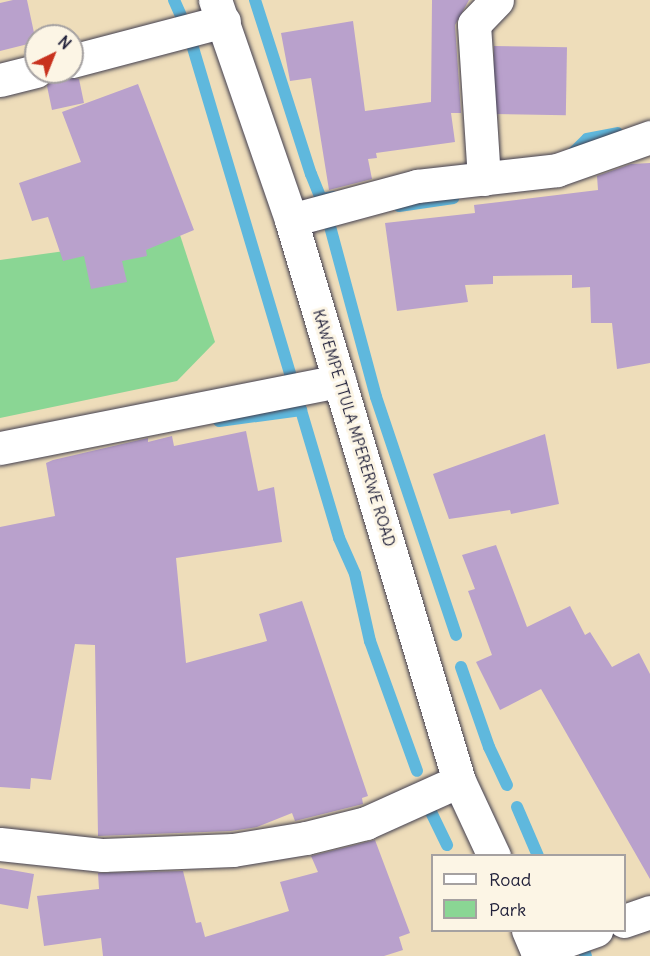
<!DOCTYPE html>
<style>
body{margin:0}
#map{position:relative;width:650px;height:956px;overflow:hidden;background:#eeddba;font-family:Delius,sans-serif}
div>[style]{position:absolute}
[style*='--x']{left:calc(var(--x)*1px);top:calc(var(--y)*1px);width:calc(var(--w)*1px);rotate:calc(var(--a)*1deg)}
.green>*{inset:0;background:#8ad694}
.stream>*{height:12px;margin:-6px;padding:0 6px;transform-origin:6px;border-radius:6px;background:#5fb8dd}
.building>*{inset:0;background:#b9a1cc;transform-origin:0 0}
.roads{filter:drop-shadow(0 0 2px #413e4e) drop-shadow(0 0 2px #413e4e)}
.street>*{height:33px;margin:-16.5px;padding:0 16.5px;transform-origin:16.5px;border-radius:16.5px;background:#fff}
.secondary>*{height:33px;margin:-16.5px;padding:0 16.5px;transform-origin:16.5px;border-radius:16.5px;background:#fff}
span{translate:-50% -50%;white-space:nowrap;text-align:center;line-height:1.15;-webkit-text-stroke:6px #fcf5e5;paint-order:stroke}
.street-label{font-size:15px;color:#22223b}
.legend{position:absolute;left:431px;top:854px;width:195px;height:78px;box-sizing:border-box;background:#fcf5e5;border:2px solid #a5a1a1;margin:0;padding:8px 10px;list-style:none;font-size:18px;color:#22223b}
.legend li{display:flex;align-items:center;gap:12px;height:30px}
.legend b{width:30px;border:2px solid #a5a1a1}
.north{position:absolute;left:24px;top:24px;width:60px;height:60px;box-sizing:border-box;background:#fcf5e5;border:2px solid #a5a1a1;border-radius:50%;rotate:43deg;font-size:16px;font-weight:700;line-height:24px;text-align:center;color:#22223b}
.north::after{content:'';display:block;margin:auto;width:21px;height:27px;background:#c8321e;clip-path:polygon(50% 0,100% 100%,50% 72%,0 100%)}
</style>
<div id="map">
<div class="green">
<div style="clip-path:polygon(180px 235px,215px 342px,177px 381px,0 418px,0 260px)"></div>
</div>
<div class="stream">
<div style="--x:174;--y:0;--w:34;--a:66"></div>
<div style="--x:188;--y:31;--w:529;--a:73.41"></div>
<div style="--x:339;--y:538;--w:39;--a:66"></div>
<div style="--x:355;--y:574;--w:69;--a:77.4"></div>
<div style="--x:370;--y:641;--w:138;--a:70.1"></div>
<div style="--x:255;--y:0;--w:183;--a:72.2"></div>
<div style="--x:311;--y:174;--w:27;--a:68"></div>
<div style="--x:321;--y:199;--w:12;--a:-9"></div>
<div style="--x:572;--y:154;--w:21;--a:-45"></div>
<div style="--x:587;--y:139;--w:31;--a:-11"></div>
<div style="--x:399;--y:206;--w:55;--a:-8.4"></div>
<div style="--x:335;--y:217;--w:7;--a:164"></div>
<div style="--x:328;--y:219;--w:184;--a:74.9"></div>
<div style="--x:376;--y:397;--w:251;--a:71.4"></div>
<div style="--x:219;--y:421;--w:83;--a:-7.6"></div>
<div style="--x:461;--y:667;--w:85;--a:70.7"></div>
<div style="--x:489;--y:747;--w:42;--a:64.7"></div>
<div style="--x:517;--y:807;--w:53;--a:66.8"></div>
<div style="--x:430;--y:810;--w:39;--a:64"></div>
<div style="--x:579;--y:937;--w:20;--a:70"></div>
</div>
<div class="building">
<div style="clip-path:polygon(13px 0,27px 0,36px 42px,0 51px,0 3px)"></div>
<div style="clip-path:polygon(432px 0,469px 0,455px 25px,461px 113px,451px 113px,455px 142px,376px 153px,377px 158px,368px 159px,372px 179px,329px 190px,311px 78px,290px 81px,281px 33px,353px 21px,365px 111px,431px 102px)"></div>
<div style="left:494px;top:46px;width:73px;height:68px;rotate:1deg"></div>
<div style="clip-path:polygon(62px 76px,79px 79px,84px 103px,52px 110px,47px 86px,53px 78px)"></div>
<div style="clip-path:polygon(138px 84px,194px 230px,146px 250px,147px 256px,122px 261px,127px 282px,91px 289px,84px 256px,63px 261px,48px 217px,32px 221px,19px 183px,81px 162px,62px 112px)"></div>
<div style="clip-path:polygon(650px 163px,650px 363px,617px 369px,612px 323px,591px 323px,590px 287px,572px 288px,572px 275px,493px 276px,493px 284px,465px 285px,468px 302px,397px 311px,385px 223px,475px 213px,474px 205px,598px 190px,597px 176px,631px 164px)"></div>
<div style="clip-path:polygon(246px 431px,258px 491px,274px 487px,282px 542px,176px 558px,186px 663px,267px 641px,259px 614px,302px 601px,368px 796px,362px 798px,363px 804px,295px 821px,292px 813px,257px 827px,231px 831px,98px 836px,95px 645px,75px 644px,51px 780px,31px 778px,30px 789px,0 787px,0 527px,55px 516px,46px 463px,53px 460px,148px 438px,148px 442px,172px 436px,174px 446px)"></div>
<div style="clip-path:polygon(545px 434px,559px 504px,511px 514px,510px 510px,449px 519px,433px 474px)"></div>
<div style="clip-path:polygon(496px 545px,527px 627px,570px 606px,585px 635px,590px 632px,612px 667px,639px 653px,650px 674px,650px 879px,541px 689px,500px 710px,476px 662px,492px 655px,468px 591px,475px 589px,462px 555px)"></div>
<div style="clip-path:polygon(375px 840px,410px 933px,399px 937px,403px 950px,384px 956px,103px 956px,101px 938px,44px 946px,37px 896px,99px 889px,98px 873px,183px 871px,196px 923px,201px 922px,205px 937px,289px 911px,280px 882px,318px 872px,311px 856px)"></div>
<div style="clip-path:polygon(0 868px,34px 874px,28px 909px,0 904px)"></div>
</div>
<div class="roads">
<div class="street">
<div style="--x:72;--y:61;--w:157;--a:-14.7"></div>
<div style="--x:0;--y:80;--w:37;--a:-14"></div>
<div style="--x:484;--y:179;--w:155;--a:-93.7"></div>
<div style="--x:474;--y:24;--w:33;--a:-46"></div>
<div style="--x:291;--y:220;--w:131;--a:-15.1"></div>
<div style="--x:417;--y:186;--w:141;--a:-6.5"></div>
<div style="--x:557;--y:170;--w:99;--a:-19.5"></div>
<div style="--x:0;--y:448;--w:346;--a:-11.2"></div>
<div style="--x:0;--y:844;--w:104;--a:6.1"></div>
<div style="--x:103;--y:855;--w:130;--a:-2.2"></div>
<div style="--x:233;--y:850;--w:74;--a:-9.3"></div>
<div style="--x:306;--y:838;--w:62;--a:-14"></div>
<div style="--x:366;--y:823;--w:102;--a:-24.3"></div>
<div style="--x:624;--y:921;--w:28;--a:-19"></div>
<div style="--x:537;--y:951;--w:63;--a:-19.6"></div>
</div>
<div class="secondary">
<div style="--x:215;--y:0;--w:233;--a:70.9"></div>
<div style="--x:291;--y:220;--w:586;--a:73.33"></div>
<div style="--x:459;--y:781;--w:83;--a:65"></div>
<div style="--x:528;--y:930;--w:28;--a:67"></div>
</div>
</div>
<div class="street-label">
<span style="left:354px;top:428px;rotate:73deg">KAWEMPE TTULA MPERERWE ROAD</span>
</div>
<ul class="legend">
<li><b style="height:8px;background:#fff"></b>Road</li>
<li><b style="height:16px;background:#8ad694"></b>Park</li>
</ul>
<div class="north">N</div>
</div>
